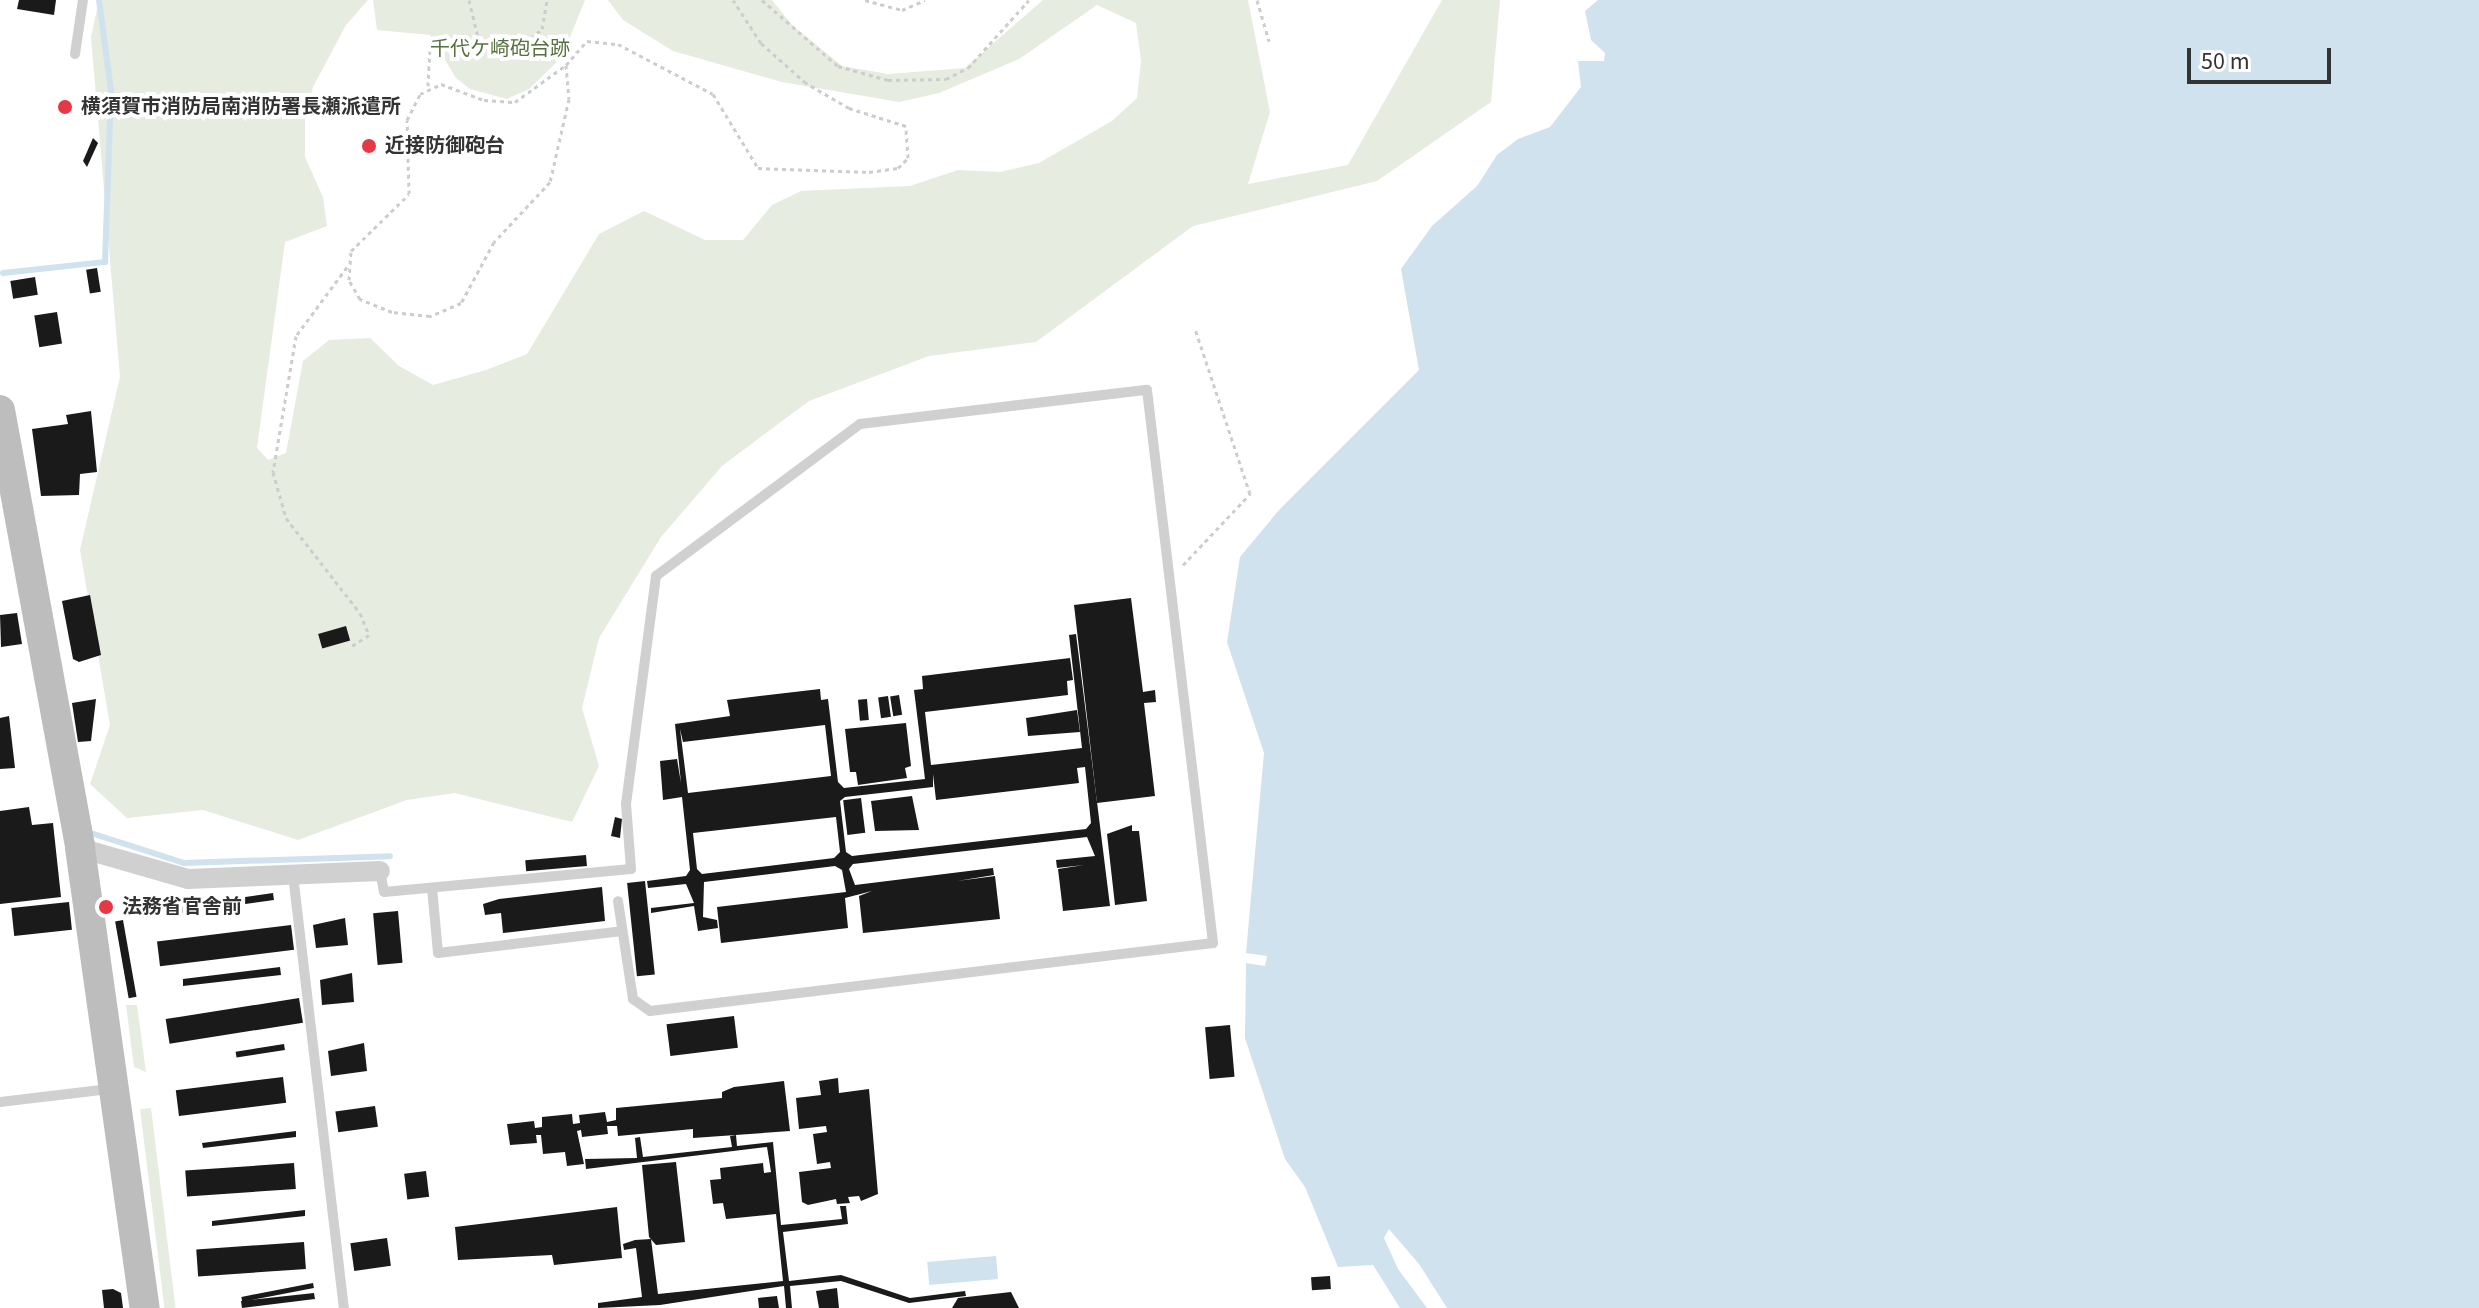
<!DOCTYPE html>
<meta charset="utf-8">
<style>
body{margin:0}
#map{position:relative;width:2479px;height:1308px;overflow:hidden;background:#fff;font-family:"Source Sans 3","Noto Sans JP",sans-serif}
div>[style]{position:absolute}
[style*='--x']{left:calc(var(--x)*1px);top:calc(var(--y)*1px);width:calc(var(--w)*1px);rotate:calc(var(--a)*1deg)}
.green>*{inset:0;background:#e6ecdf;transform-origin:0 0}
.water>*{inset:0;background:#cfe2ee;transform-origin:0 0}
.stream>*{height:6px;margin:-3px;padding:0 3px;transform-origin:3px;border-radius:3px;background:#cfe2ee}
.building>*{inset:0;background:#1a1a1a;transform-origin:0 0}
.path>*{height:3px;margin-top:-1.5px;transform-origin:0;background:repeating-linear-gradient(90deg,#cdcdcd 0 4px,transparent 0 8px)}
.lane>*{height:10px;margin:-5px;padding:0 5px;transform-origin:5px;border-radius:5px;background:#d0d0d0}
.street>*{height:20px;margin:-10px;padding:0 10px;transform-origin:10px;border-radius:10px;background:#d0d0d0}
.secondary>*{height:30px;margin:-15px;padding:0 15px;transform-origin:15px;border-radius:15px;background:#bdbdbd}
.dots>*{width:22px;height:22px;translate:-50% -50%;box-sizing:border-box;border:4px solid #fff;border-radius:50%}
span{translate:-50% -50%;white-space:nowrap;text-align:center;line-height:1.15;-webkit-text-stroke:8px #fff;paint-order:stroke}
.park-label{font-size:20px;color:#56703f}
.poi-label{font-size:20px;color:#333;font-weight:700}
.left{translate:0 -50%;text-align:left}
.scale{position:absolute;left:2187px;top:48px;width:144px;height:36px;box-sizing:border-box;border:4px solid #333;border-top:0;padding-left:10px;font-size:24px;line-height:28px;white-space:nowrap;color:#333;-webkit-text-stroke:6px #fff;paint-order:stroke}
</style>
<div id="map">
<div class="green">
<div style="clip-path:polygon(99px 0,368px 0,346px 25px,313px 87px,305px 117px,305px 157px,323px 197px,327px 226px,285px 242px,257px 448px,268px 460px,286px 453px,303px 361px,329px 340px,370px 338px,399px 366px,433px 385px,486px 370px,527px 354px,599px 234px,644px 211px,705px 240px,743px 240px,772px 205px,801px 191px,910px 186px,958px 170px,1000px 172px,1039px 163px,1112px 121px,1137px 98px,1141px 61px,1136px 23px,1097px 5px,1019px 59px,939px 93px,899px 102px,782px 82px,673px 51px,623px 20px,608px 0,772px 0,792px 25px,842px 66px,888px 74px,965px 68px,1043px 0,1248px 0,1270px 112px,1248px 184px,1348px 165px,1442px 0,1500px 0,1491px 102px,1377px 181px,1193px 226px,1036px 342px,929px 356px,809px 401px,722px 466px,661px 537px,599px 638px,582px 708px,599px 766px,572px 822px,455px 793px,407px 800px,298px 840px,203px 810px,127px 818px,90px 784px,110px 725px,80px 550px,120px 377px,91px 37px)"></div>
<div style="clip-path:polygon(373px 0,585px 0,562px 57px,529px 89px,507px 99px,470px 89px,456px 78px,430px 35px,377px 30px)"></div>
<div style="clip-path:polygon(137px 1005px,146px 1072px,134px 1067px,126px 1005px)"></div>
<div style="left:151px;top:1108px;width:201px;height:11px;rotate:83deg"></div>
</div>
<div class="water">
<div style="clip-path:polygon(1598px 0,2479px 0,2479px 1308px,1447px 1308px,1419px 1264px,1389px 1229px,1384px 1238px,1398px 1269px,1427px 1308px,1400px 1308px,1373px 1265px,1338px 1267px,1305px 1187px,1285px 1159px,1245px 1038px,1246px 963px,1265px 966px,1267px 956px,1246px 953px,1264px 753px,1227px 642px,1240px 557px,1279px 510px,1419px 370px,1401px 269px,1432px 226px,1477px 186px,1497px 155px,1518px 139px,1550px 127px,1581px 87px,1578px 61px,1604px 61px,1605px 53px,1591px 40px,1585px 11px)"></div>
<div style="left:996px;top:1256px;width:23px;height:69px;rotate:85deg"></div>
</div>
<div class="stream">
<div style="--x:3;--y:273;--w:103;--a:-6.2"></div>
<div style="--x:105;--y:262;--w:171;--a:-88"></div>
<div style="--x:111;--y:91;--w:92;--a:-97.5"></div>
<div style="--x:94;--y:834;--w:95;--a:17.9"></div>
<div style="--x:184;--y:863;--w:206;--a:-1.9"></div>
</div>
<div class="building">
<div style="clip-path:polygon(19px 0,56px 0,54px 15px,17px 9px)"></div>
<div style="clip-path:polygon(93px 138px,98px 143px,87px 167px,83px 161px)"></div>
<div style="left:97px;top:268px;width:24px;height:11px;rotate:81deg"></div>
<div style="left:35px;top:277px;width:18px;height:25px;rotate:81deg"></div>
<div style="left:57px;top:312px;width:32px;height:23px;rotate:81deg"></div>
<div style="clip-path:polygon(91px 411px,97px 472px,80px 474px,79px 495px,41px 496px,32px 429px,68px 424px,66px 415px)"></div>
<div style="clip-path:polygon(90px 595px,101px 655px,79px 662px,73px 659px,62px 601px)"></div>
<div style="clip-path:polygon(1131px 598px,1143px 692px,1155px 690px,1156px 702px,1144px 703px,1155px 796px,1097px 803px,1074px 605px)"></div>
<div style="clip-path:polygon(17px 613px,22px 644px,1px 647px,0 615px)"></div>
<div style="left:346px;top:626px;width:15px;height:29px;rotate:74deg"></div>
<div style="clip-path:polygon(evenodd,1076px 634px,1110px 906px,1063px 911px,1058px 869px,1084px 865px,1057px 868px,1056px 860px,1095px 856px,1087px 837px,853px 864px,849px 869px,855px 885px,993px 868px,994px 875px,957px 881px,995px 876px,1000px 919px,863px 933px,859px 896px,872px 891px,845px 898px,848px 928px,721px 943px,717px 907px,846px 892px,842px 870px,835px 866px,704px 882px,703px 917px,717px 920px,718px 928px,698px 931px,694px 906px,651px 913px,651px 908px,694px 903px,686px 884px,648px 888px,647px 881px,686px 876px,690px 870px,682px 797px,663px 800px,660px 761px,677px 759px,681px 783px,675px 724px,730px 716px,727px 700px,820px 689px,821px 700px,828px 699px,838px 782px,844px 788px,925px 779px,914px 690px,923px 689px,922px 676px,1070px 658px,1073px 680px,1067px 681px,1068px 695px,925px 712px,931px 765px,1082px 748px,1069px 635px,1076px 634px,825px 725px,831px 776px,688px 793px,680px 729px,683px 742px,825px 725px,1076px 634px,1085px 767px,1091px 823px,1086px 829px,852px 856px,846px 852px,840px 801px,845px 797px,933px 787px,933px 774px,936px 800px,1079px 783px,1077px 768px,1085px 767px,1076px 634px,836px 817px,840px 852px,834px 858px,702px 874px,697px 869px,693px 833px,836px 817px)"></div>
<div style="left:899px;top:695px;width:20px;height:9px;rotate:81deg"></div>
<div style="left:888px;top:696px;width:21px;height:10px;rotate:82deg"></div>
<div style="clip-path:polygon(96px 699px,91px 741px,78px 742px,72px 703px)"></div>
<div style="left:867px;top:699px;width:21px;height:9px;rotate:85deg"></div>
<div style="clip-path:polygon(1077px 710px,1080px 732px,1028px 736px,1026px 718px)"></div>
<div style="clip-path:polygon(9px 716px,15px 768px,0 769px,0 718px)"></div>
<div style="clip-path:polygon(906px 723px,911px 766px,905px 768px,907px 778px,858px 785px,856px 772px,850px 772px,845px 729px)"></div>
<div style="clip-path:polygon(912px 796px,919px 830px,875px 831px,871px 801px)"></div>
<div style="left:861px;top:798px;width:35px;height:18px;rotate:83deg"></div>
<div style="clip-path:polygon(29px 807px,32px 825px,53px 823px,61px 897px,0 904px,0 811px)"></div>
<div style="clip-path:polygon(615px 817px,622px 819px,620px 838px,611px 836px)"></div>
<div style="clip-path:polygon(1132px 825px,1132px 831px,1139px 831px,1147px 901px,1115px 905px,1107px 834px)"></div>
<div style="left:586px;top:855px;width:11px;height:61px;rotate:85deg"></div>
<div style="left:645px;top:881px;width:94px;height:18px;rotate:84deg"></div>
<div style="clip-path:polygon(602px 887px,605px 921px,503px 933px,501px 913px,485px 915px,483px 904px,499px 899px)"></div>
<div style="left:273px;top:893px;width:7px;height:104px;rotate:82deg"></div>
<div style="left:69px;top:902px;width:28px;height:58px;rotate:84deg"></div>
<div style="left:398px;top:911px;width:52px;height:25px;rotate:85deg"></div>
<div style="clip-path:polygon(345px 918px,348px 945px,316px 948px,313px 925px)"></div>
<div style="left:123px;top:920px;width:78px;height:8px;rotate:80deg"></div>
<div style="left:291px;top:925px;width:25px;height:135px;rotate:83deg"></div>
<div style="clip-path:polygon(280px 967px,281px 975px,183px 986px,183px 979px)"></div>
<div style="clip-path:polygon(352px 973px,354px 1002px,322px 1005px,320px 980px)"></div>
<div style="left:299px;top:998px;width:25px;height:135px;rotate:81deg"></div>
<div style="left:734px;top:1016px;width:32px;height:68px;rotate:83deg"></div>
<div style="left:1230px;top:1025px;width:52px;height:25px;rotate:85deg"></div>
<div style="clip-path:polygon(364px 1043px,367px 1071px,331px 1076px,328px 1051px)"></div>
<div style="left:284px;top:1044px;width:6px;height:49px;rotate:81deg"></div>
<div style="left:283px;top:1077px;width:26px;height:108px;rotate:83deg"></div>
<div style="clip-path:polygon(838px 1078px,839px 1093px,869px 1089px,878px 1194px,861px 1201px,859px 1196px,848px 1197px,850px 1203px,837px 1204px,836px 1199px,808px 1205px,802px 1202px,799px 1172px,831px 1168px,830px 1162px,817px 1164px,813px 1134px,827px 1132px,826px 1126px,799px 1129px,796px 1098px,821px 1095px,819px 1081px)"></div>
<div style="clip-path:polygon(784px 1081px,790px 1131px,693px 1138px,693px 1129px,618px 1136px,617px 1126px,607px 1126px,608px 1134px,582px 1137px,581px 1130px,577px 1131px,584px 1164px,567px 1166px,565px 1152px,543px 1154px,541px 1135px,536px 1135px,537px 1143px,510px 1145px,507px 1124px,534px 1121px,535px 1128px,542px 1127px,542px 1117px,572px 1114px,573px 1124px,580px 1123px,579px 1115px,605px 1112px,607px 1122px,616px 1120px,616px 1108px,722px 1098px,722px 1092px,734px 1087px)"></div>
<div style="left:375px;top:1106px;width:21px;height:40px;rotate:82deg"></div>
<div style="clip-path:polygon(296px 1131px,296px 1137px,203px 1148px,202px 1143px)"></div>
<div style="clip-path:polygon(736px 1135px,737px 1146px,773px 1142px,781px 1225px,842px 1219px,840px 1206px,846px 1206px,848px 1224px,783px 1232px,789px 1281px,841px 1275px,910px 1298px,965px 1291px,966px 1296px,909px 1303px,841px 1281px,790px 1286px,792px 1308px,786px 1308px,784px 1286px,660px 1305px,598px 1308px,598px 1303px,642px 1297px,636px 1248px,624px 1250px,623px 1244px,635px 1240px,651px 1239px,658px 1294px,783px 1281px,776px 1214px,726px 1219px,723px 1203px,713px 1204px,710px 1180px,721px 1179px,720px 1168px,763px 1163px,764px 1173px,771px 1172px,767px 1147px,586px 1169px,585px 1159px,637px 1158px,635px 1138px,640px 1137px,643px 1157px,732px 1147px,730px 1136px)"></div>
<div style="clip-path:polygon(676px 1162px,685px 1242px,656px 1245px,649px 1237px,642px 1165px)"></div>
<div style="left:294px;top:1163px;width:26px;height:109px;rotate:86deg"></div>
<div style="left:426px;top:1171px;width:26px;height:22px;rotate:83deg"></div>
<div style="clip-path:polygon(617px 1207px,622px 1258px,554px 1265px,552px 1255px,458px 1260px,455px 1227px)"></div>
<div style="clip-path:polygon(305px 1210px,305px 1216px,212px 1226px,212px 1221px)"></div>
<div style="left:387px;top:1238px;width:28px;height:37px;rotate:82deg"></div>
<div style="left:304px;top:1242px;width:27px;height:108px;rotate:86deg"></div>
<div style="left:1330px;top:1276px;width:13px;height:19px;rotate:86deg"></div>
<div style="left:313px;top:1283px;width:5px;height:73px;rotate:79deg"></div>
<div style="clip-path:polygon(837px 1288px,839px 1308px,819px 1308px,816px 1291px)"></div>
<div style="clip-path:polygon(113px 1289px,121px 1293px,123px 1308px,104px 1308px,102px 1290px)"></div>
<div style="clip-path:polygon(1011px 1292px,1019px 1308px,952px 1308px,958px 1298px)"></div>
<div style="clip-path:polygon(314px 1293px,315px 1299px,242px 1308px,241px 1301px)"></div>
<div style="clip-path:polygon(777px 1296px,779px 1308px,759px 1308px,758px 1298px)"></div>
</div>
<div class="path">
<div style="--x:469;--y:0;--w:42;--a:76.3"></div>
<div style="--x:479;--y:41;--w:40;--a:10"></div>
<div style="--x:518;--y:48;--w:31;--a:-38"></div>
<div style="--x:542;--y:29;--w:29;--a:-80"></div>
<div style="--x:762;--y:0;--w:101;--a:41"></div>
<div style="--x:838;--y:66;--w:52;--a:15.6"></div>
<div style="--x:888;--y:80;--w:58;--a:-1"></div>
<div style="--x:946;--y:79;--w:25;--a:-27"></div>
<div style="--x:968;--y:68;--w:91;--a:-48.1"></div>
<div style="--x:865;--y:0;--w:38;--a:15"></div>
<div style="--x:902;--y:10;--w:25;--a:-23"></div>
<div style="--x:1257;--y:0;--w:43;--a:73.7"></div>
<div style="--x:566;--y:65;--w:34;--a:85"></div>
<div style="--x:569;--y:99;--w:85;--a:102.9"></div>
<div style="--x:550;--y:182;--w:82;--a:133"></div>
<div style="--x:494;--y:242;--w:69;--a:118.4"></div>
<div style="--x:461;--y:303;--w:34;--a:157"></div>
<div style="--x:430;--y:316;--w:38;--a:-174"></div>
<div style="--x:392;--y:312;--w:35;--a:-158"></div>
<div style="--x:360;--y:299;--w:22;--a:-120"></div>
<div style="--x:349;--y:280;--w:29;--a:-86"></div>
<div style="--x:351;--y:251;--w:81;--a:-44.5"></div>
<div style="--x:409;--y:194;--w:74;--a:-91.5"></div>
<div style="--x:407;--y:120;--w:29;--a:-63"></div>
<div style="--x:420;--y:94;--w:23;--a:-25"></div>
<div style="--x:441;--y:84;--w:46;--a:20.4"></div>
<div style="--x:484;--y:100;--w:31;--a:4"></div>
<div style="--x:515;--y:102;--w:63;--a:-36"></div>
<div style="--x:566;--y:65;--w:32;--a:-49"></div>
<div style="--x:587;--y:41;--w:31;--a:6"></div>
<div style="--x:618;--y:44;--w:107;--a:27.8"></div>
<div style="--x:713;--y:94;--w:87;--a:58.7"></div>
<div style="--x:758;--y:168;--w:111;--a:2.1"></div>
<div style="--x:869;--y:172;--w:29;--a:-8"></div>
<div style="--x:898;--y:168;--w:14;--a:-45"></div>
<div style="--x:908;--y:158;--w:32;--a:-94"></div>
<div style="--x:906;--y:126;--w:60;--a:-162.5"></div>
<div style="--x:849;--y:108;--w:50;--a:-149.8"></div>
<div style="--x:806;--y:83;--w:60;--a:-138.4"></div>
<div style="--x:761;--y:43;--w:51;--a:-123.1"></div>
<div style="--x:428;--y:86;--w:40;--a:-87.1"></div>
<div style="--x:347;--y:267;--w:86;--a:126.5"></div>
<div style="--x:296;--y:336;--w:138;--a:99.6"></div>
<div style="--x:273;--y:472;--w:48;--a:74.2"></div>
<div style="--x:286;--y:518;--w:120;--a:52.1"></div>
<div style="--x:360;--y:613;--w:24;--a:68"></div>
<div style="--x:369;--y:635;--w:24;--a:147"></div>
<div style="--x:1183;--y:565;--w:98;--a:-46.7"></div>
<div style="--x:1250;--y:494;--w:174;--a:-108.4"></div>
</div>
<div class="lane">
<div style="--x:75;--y:54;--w:55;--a:-81.6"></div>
<div style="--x:380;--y:871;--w:21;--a:79"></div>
<div style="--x:384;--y:892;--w:248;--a:-5.3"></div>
<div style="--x:631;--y:869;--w:65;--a:-94.4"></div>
<div style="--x:626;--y:804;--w:230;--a:-82.5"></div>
<div style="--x:656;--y:576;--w:254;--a:-36.7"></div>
<div style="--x:860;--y:424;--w:289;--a:-6.8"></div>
<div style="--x:1147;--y:390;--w:557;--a:83.19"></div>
<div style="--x:1213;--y:943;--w:567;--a:173.11"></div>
<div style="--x:650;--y:1011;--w:21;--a:-145"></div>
<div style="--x:633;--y:999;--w:99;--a:-98.7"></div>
<div style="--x:293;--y:875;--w:436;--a:83.3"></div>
<div style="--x:432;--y:888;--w:65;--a:84.7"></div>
<div style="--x:438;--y:953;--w:185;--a:-6.8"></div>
<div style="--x:0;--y:1102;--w:110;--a:-6.8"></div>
</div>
<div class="street">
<div style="--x:80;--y:848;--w:112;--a:16"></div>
<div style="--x:188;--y:879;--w:192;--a:-2.4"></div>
</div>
<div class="secondary">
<div style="--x:0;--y:410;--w:445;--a:79.6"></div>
<div style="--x:80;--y:848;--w:465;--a:82"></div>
</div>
<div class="dots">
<div style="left:65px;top:107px;background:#e63946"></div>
<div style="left:369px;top:146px;background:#e63946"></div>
<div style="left:106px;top:907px;background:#e63946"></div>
</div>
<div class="park-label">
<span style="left:500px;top:49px">千代ケ崎砲台跡</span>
</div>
<div class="poi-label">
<span class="left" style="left:81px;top:107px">横須賀市消防局南消防署長瀬派遣所</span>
<span class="left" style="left:385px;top:146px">近接防御砲台</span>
<span class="left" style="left:122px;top:907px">法務省官舎前</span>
</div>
<div class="scale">50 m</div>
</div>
